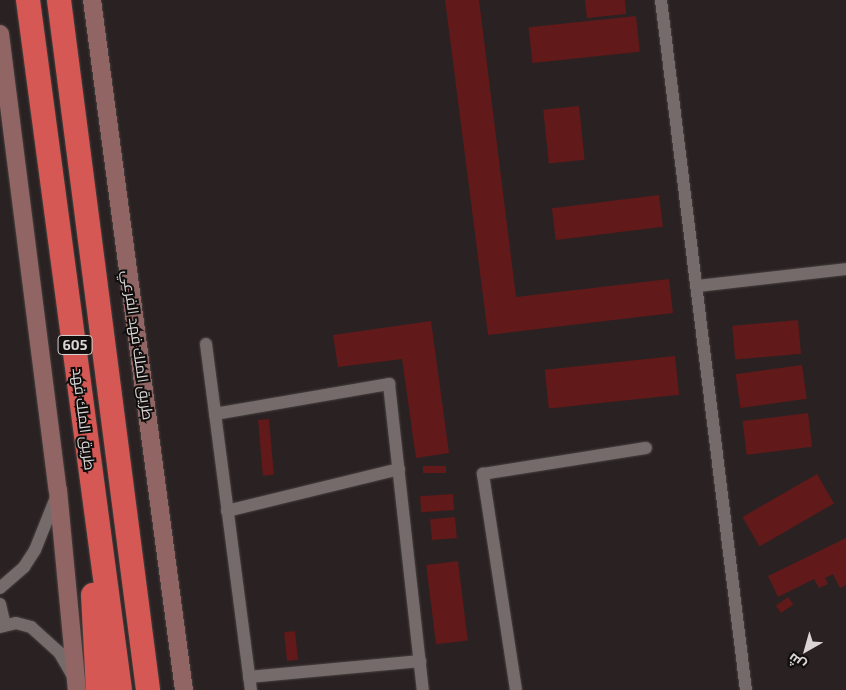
<!DOCTYPE html>
<meta charset="utf-8">
<style>
body{margin:0}
#map{position:relative;width:846px;height:690px;overflow:hidden;background:#2a2222;font-family:"Exo 2",Cairo,sans-serif}
div>[style]{position:absolute}
[style*='--x']{left:calc(var(--x)*1px);top:calc(var(--y)*1px);width:calc(var(--w)*1px);rotate:calc(var(--a)*1deg)}
.building>*{inset:0;background:#611919;transform-origin:0 0}
.roads{filter:drop-shadow(0 0 1px #474140) drop-shadow(0 0 1px #474140)}
.street>*{height:12px;margin:-6px;padding:0 6px;transform-origin:6px;border-radius:6px;background:#746b6a}
.secondary>*{height:18px;margin:-9px;padding:0 9px;transform-origin:9px;border-radius:9px;background:#916563}
.highway>*{height:24px;margin:-12px;padding:0 12px;transform-origin:12px;border-radius:12px;background:#d65854}
span{translate:-50% -50%;white-space:nowrap;text-align:center;line-height:1.15;-webkit-text-stroke:4px #100d0d;paint-order:stroke}
.shield-label span{padding:1px 4px;background:#100d0d;border:1px solid;border-radius:4px;-webkit-text-stroke-width:0}
.shield-label{font-size:14px;color:#dbd6d5;font-weight:700}
.street-label{font-size:15px;color:#dbd6d5}
.north{position:absolute;left:781px;top:625px;width:50px;height:50px;-webkit-text-stroke:4px #100d0d;paint-order:stroke;rotate:218deg;font-size:14px;font-weight:700;line-height:20px;text-align:center;color:#dbd6d5}
.north::after{content:'';display:block;margin:auto;width:18px;height:22px;background:#dbd6d5;clip-path:polygon(50% 0,100% 100%,50% 72%,0 100%)}
</style>
<div id="map">
<div class="building">
<div style="clip-path:polygon(445px 0,479px 0,516px 297px,669px 279px,673px 313px,488px 335px)"></div>
<div style="clip-path:polygon(585px 0,625px 0,626px 14px,587px 18px)"></div>
<div style="left:636px;top:16px;width:36px;height:108px;rotate:84deg"></div>
<div style="left:579px;top:106px;width:54px;height:36px;rotate:84deg"></div>
<div style="left:659px;top:195px;width:32px;height:108px;rotate:83deg"></div>
<div style="left:798px;top:320px;width:34px;height:66px;rotate:85deg"></div>
<div style="clip-path:polygon(431px 321px,449px 453px,416px 458px,402px 359px,338px 367px,333px 335px)"></div>
<div style="left:675px;top:356px;width:39px;height:131px;rotate:84deg"></div>
<div style="left:802px;top:365px;width:34px;height:67px;rotate:82deg"></div>
<div style="left:808px;top:413px;width:34px;height:66px;rotate:83deg"></div>
<div style="left:269px;top:419px;width:56px;height:11px;rotate:85deg"></div>
<div style="left:446px;top:466px;width:7px;height:23px;rotate:90deg"></div>
<div style="left:817px;top:474px;width:34px;height:86px;rotate:60deg"></div>
<div style="left:453px;top:494px;width:16px;height:33px;rotate:86deg"></div>
<div style="left:455px;top:517px;width:21px;height:25px;rotate:85deg"></div>
<div style="clip-path:polygon(846px 538px,846px 585px,840px 588px,833px 574px,825px 578px,828px 584px,819px 588px,814px 579px,778px 597px,768px 576px)"></div>
<div style="left:458px;top:561px;width:80px;height:32px;rotate:83deg"></div>
<div style="left:788px;top:597px;width:9px;height:15px;rotate:54deg"></div>
<div style="left:295px;top:631px;width:29px;height:11px;rotate:84deg"></div>
</div>
<div class="roads">
<div class="street">
<div style="--x:661;--y:0;--w:695;--a:82.98"></div>
<div style="--x:697;--y:286;--w:150;--a:-6.5"></div>
<div style="--x:206;--y:344;--w:349;--a:82.6"></div>
<div style="--x:215;--y:414;--w:177;--a:-9.8"></div>
<div style="--x:389;--y:384;--w:308;--a:83.7"></div>
<div style="--x:227;--y:511;--w:177;--a:-13.7"></div>
<div style="--x:0;--y:588;--w:32;--a:-41"></div>
<div style="--x:24;--y:567;--w:20;--a:-57"></div>
<div style="--x:35;--y:550;--w:59;--a:-68.2"></div>
<div style="--x:0;--y:604;--w:22;--a:77"></div>
<div style="--x:0;--y:627;--w:16;--a:-14"></div>
<div style="--x:16;--y:623;--w:16;--a:15"></div>
<div style="--x:31;--y:627;--w:38;--a:42"></div>
<div style="--x:59;--y:652;--w:30;--a:60"></div>
<div style="--x:249;--y:677;--w:172;--a:-5.3"></div>
<div style="--x:516;--y:690;--w:219;--a:-98.7"></div>
<div style="--x:483;--y:474;--w:165;--a:-9.1"></div>
</div>
<div class="secondary">
<div style="--x:92;--y:0;--w:696;--a:82.41"></div>
<div style="--x:0;--y:34;--w:460;--a:82.8"></div>
<div style="--x:58;--y:490;--w:201;--a:84.6"></div>
</div>
<div class="highway">
<div style="--x:28;--y:0;--w:696;--a:82.41"></div>
<div style="--x:59;--y:0;--w:696;--a:82.65"></div>
<div style="--x:93;--y:595;--w:95;--a:87"></div>
</div>
</div>
<div class="shield-label">
<span style="left:75px;top:345px">605</span>
</div>
<div class="street-label">
<span style="left:138px;top:345px;rotate:82deg">طريق الملك فهد الفرعي</span>
<span style="left:84px;top:419px;rotate:83deg">طريق الملك فهد</span>
</div>
<div class="north">ش</div>
</div>
